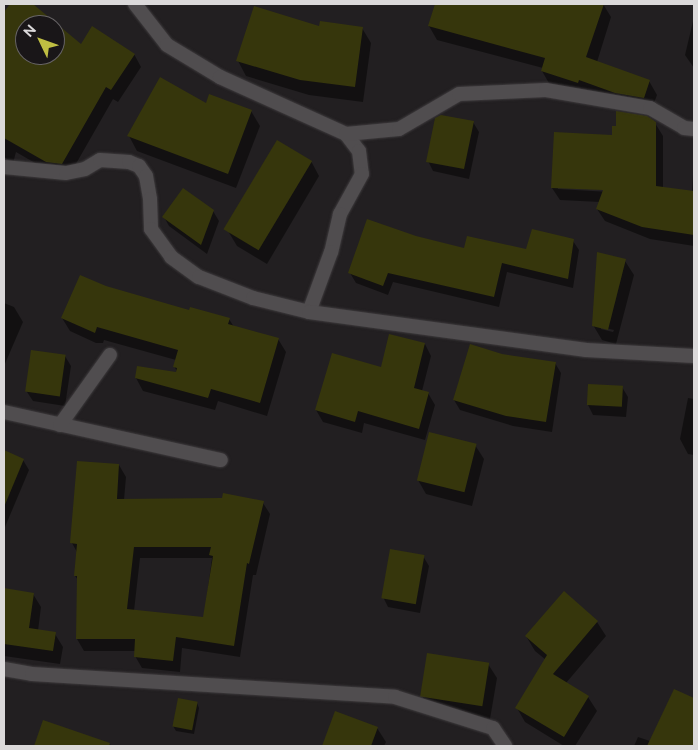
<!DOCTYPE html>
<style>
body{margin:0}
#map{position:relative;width:698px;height:750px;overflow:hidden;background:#221f21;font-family:Raleway,sans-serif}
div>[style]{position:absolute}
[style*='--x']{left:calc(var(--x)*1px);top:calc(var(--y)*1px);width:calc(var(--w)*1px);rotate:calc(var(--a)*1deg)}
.shadow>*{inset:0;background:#0007}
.building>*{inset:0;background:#36360c;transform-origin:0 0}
.roads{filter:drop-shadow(0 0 1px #3e3b3d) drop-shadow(0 0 1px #3e3b3d)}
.minor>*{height:14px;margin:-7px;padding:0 7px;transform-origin:7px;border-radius:7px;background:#504d4f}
span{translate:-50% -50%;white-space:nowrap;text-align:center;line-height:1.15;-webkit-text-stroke:4.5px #191618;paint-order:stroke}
.frame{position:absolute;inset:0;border:5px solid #dbd9da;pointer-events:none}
.north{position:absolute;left:15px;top:15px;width:50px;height:50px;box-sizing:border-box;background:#191618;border:1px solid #676466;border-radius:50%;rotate:312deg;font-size:14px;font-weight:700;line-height:20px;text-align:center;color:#dbd9da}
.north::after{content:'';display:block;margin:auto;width:18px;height:22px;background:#bfbe42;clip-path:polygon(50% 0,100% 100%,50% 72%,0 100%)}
</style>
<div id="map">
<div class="shadow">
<div style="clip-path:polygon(436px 4px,603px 4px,611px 17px,597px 62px,649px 81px,657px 95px,651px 111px,550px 85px,542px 71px,543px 68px,437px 40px,429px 26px)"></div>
<div style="clip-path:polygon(10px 6px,42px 25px,25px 25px,25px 55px,55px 55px,55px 33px,81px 45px,134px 54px,141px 67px,118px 102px,113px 99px,69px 176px,54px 174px,16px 152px,13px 163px,4px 157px,4px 41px,6px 39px,4px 37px,4px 14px)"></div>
<div style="clip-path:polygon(694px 17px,694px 68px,685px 55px)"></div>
<div style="clip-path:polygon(320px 28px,362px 28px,371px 43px,363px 102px,309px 95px,246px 76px,238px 61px)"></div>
<div style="clip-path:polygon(206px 105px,251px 111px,260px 126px,236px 188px,137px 151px,129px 136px)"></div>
<div style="clip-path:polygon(473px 122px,479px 132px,469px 179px,433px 171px,428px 161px)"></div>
<div style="clip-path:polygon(evenodd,655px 123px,663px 136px,663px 188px,692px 192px,694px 157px,694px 246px,650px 239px,605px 221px,597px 209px,600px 202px,560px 200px,552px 188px,613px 136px,655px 123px,558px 187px,610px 189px,610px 192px,558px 189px,558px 187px)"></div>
<div style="clip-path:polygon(311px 161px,319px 176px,267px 264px,237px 246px,228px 231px)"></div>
<div style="clip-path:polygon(213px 211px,219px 221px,207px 254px,169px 226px,164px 217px)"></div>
<div style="clip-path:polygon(416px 238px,465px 249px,527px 250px,573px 241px,579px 250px,573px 288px,507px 272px,499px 307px,393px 282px,388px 295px,356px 283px,350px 273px)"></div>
<div style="clip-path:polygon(evenodd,625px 261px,634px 275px,616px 344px,602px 340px,593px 325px,625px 261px,601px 327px,614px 330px,613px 332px,601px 329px,601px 327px)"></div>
<div style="clip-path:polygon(106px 287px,190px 312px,229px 319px,234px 327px,278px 339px,286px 352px,267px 416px,218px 401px,215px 410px,143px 391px,136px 378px,178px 373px,174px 366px,176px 360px,104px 340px,103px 343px,96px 343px,70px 331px,62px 318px)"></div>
<div style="clip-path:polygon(4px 303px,14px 307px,23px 322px,4px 366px)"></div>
<div style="clip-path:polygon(425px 344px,431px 356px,422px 391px,428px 393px,435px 405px,425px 440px,364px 423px,362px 433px,323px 422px,316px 410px)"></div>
<div style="clip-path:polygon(501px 355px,555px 363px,561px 373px,552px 432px,513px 426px,460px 410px,454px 400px)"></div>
<div style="clip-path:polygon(65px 356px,71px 366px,65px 406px,33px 401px,27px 392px)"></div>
<div style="clip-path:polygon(622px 387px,628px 397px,626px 417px,593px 415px,588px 405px)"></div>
<div style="clip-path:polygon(688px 398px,694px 399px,694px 455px,688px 454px,680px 439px)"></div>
<div style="clip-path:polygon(475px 445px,484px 459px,472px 506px,426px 494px,418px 480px)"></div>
<div style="clip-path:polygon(4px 452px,23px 460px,29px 470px,5px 527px)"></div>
<div style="clip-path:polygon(evenodd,119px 465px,126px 477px,124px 500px,263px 503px,270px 514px,256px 575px,253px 575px,240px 657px,182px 648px,180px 672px,142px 668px,135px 656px,135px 651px,84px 651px,77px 639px,78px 580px,75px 576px,78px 554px,72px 543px,119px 465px,140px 558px,212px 558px,204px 619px,134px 611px,140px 558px)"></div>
<div style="clip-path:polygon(423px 556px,429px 566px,420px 613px,388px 607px,383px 597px)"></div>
<div style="clip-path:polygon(4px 590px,33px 594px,41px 607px,38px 631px,55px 634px,63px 647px,60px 664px,4px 656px)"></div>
<div style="clip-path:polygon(597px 622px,606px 636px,566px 683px,588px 697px,597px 711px,575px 746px,564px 746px,525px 722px,517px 708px,546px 660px,535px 651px,526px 636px)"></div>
<div style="clip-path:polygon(488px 664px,497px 678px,490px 719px,430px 710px,422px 696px)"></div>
<div style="clip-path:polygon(674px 690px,694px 700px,694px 738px,690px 746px,634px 746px,638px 737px,650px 741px)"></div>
<div style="clip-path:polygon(197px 703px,199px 708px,194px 734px,176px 731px,173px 726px)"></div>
<div style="clip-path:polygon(335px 713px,377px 728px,386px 742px,384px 746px,323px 746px)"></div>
<div style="clip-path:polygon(44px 722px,114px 746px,35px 746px)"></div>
</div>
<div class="building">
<div style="clip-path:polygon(evenodd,10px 4px,33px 4px,81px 44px,92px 26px,135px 54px,111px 90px,106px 87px,62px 164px,46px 162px,4px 138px,4px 12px,10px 4px,25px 25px,55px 25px,55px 55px,25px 55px,25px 25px)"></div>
<div style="clip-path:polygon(435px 4px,604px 4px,586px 57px,650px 80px,644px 98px,615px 93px,579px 80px,578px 83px,541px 71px,545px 58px,428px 26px)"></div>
<div style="clip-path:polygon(254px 6px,319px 26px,320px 21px,363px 27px,355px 87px,300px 80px,236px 61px)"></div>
<div style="clip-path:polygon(160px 77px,206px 103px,209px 94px,252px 110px,228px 174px,127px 136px)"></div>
<div style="clip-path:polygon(616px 111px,647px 116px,656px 122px,656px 186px,694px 191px,694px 235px,642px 227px,596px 209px,603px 190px,551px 188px,554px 132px,612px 135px,612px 126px,616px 126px)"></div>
<div style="clip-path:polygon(441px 115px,474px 121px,464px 169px,426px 162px,435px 118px)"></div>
<div style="left:277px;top:140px;width:41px;height:104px;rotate:31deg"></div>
<div style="clip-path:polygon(183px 188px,214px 210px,201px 245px,162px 217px)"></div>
<div style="clip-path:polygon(367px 219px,416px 236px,464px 248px,467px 236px,526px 249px,532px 229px,574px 239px,568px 279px,502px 263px,494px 297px,388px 273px,383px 286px,348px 273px)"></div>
<div style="clip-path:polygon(597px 252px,626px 259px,608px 330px,592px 326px)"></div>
<div style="clip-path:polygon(80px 275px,106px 286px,189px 310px,190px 307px,230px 318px,228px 324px,279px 338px,260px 403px,211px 389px,208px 398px,135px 378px,137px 366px,176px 372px,177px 368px,173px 367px,178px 350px,97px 327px,95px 333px,61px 318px)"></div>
<div style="clip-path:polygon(389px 334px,425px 343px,414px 388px,429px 392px,419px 429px,358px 411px,355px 422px,315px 410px,332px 353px,381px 367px)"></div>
<div style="clip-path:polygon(470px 344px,502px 354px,556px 362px,546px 422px,506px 416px,453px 400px)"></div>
<div style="left:31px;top:350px;width:35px;height:42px;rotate:8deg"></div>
<div style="left:588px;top:384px;width:35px;height:21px;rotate:3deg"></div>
<div style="left:429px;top:432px;width:49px;height:50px;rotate:14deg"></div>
<div style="clip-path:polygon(4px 450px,24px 459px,4px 507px)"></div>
<div style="clip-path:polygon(evenodd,77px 461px,119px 464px,117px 499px,222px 498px,223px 493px,264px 501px,249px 564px,247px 563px,234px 646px,176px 637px,173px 661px,134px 657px,135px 639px,76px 639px,77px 576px,74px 576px,77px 544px,70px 543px,77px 461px,134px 547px,211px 547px,209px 555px,213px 556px,203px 617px,127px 609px,134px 547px)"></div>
<div style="left:390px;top:549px;width:35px;height:50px;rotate:10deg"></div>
<div style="clip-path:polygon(4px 588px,34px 593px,29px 628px,56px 632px,53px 651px,4px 644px)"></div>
<div style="clip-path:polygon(564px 591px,598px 621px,553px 674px,589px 696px,564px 737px,515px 708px,547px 655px,525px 636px)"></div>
<div style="left:427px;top:653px;width:63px;height:44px;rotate:9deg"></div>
<div style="clip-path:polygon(674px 689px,694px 698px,694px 746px,647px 746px)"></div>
<div style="left:178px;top:698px;width:20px;height:29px;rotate:11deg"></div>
<div style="clip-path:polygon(335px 711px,378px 727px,371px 746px,322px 746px)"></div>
<div style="clip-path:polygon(43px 720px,110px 743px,109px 746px,34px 746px)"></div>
</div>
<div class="roads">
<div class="minor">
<div style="--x:135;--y:4;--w:52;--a:52"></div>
<div style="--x:167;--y:45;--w:62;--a:31.1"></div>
<div style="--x:220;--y:77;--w:138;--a:24.3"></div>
<div style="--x:346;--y:134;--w:21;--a:53"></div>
<div style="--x:359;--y:151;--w:23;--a:83"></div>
<div style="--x:362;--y:174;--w:46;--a:118.8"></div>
<div style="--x:340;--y:214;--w:39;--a:103"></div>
<div style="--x:331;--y:252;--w:64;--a:110.1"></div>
<div style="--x:346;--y:134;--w:53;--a:-5.4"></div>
<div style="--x:399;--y:129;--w:69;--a:-30.3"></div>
<div style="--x:459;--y:94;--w:87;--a:-2.6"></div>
<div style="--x:546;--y:90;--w:106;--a:9.8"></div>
<div style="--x:650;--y:108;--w:39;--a:30"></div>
<div style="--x:684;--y:128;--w:10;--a:6"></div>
<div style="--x:4;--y:167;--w:62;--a:5.5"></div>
<div style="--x:66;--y:173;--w:19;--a:-12"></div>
<div style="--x:85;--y:169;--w:17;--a:-31"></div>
<div style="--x:100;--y:160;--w:29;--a:4"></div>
<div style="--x:129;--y:162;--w:11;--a:22"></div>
<div style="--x:139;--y:166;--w:12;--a:55"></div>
<div style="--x:146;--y:176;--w:23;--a:80"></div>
<div style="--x:150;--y:199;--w:30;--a:88"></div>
<div style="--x:151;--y:229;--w:34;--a:54"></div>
<div style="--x:171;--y:257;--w:34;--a:36"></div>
<div style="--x:199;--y:277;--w:58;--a:21.3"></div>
<div style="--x:253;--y:298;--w:58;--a:14"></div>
<div style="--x:309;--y:312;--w:280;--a:7.8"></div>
<div style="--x:586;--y:350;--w:108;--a:3.2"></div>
<div style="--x:4;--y:412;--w:222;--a:12.5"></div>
<div style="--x:60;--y:425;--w:86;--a:-54.5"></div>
<div style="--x:4;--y:669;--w:28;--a:10"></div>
<div style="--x:32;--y:674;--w:364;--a:3.6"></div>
<div style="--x:395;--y:697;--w:103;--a:17.6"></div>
<div style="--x:493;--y:728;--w:22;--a:56"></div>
</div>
</div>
<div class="frame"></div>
<div class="north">N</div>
</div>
